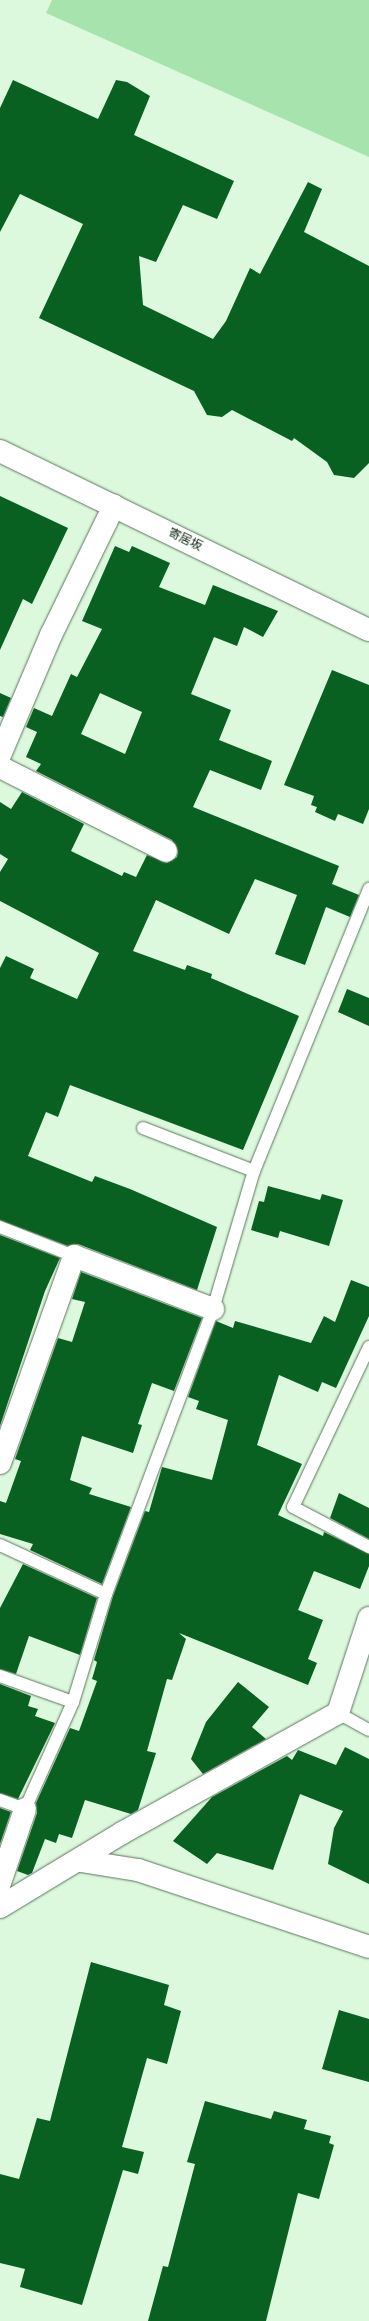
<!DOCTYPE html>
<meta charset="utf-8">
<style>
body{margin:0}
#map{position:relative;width:369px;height:2321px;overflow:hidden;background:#dcf8dd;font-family:Spectral,"Noto Sans JP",serif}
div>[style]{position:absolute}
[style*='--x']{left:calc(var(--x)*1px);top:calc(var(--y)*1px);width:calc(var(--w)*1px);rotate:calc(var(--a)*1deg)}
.green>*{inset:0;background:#a7e4ad}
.building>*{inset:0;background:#086021}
.roads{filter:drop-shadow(0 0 1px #5c755e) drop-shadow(0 0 1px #5c755e)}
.lane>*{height:12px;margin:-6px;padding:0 6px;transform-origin:6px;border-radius:6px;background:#fff}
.street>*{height:22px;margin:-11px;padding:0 11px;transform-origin:11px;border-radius:11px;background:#fff}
.secondary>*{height:22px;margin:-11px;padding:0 11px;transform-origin:11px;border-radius:11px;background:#fff}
span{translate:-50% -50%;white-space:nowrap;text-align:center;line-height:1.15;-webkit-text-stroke:4px #f8fef9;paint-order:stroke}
.street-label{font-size:12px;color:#182319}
</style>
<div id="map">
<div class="green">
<div style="clip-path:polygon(52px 0,369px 0,369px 157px,46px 13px)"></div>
</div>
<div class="building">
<div style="clip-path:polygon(13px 80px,98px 119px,116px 80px,127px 82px,150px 96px,134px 135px,234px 181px,217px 219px,183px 205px,156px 262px,139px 256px,143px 305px,213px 339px,226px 321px,250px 268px,260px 274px,308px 182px,322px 189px,304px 232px,369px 266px,369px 463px,354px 478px,334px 475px,327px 462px,294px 438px,292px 441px,232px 410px,222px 417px,207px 415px,194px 391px,39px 318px,83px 224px,20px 194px,0 232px,0 108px)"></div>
<div style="clip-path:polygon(0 496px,68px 528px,32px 604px,23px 599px,0 650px)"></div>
<div style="clip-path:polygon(evenodd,115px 546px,129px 552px,132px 546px,170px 563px,159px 587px,205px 605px,213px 585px,278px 611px,263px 637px,244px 627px,237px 646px,214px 637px,191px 694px,231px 710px,219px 740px,272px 761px,261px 790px,210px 770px,193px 807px,339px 866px,332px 884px,359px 895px,350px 917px,326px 907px,305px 965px,275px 954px,297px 895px,255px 879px,229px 934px,156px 900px,133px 951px,185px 970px,187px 965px,212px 974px,211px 978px,299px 1016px,243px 1150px,70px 1085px,58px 1117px,46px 1112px,28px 1156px,92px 1182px,95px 1176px,130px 1189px,217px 1227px,197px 1290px,78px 1244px,68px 1246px,0 1220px,0 968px,6px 956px,34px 969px,30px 978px,77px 999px,99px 953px,0 901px,0 872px,8px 859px,0 854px,0 802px,11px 809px,22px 792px,84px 824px,71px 851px,122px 876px,124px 872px,136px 877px,147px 855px,167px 863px,177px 857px,178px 851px,172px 840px,36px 771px,41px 764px,26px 757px,37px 732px,26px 727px,34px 708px,52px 716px,71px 674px,77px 677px,102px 629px,82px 621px,115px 546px,100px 693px,142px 712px,125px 754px,81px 734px,100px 693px)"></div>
<div style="clip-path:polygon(332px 670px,369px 685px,369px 809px,363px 824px,338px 814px,335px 821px,315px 812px,317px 807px,311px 805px,314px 796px,284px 785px)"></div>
<div style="clip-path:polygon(0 693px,11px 698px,3px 717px,0 716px)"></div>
<div style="clip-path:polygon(347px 989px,369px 998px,369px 1026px,338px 1012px)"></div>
<div style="clip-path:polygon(268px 1186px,320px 1200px,322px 1194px,343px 1200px,329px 1246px,280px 1231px,278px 1238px,251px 1230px,259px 1201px,264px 1202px)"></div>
<div style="clip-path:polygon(0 1235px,60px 1258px,45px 1291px,0 1426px)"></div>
<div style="clip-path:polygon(81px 1272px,202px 1318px,174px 1391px,152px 1383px,138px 1424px,142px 1425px,133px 1453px,82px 1436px,70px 1480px,92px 1488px,89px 1494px,131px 1507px,102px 1584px,30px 1550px,33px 1544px,0 1534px,0 1501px,6px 1503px,21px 1461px,15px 1459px,58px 1338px,72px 1342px,85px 1302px,72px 1299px)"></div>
<div style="clip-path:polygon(351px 1280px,369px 1287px,369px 1316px,336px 1388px,322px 1382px,318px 1392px,279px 1375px,257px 1445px,302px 1464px,278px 1515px,323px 1536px,324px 1532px,369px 1554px,369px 1566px,360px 1589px,314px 1571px,298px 1610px,323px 1620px,308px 1659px,317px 1663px,308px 1685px,179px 1633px,186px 1639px,172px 1680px,167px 1679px,147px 1751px,156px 1753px,138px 1810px,131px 1814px,85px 1800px,72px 1838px,59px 1834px,56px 1843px,45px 1839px,32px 1873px,28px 1875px,17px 1871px,37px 1813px,36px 1803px,70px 1728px,79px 1731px,97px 1681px,92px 1679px,97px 1662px,94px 1660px,113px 1596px,145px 1511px,149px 1512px,162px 1467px,212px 1480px,228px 1420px,196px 1409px,199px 1401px,188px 1397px,216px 1321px,233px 1328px,235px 1321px,311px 1343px,324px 1316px,335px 1322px)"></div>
<div style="clip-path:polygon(339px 1493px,369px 1508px,369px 1539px,330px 1518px)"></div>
<div style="clip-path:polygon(23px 1564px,97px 1598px,80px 1655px,29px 1636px,16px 1674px,0 1669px,0 1608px)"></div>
<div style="clip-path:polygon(238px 1682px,269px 1707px,252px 1727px,266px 1739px,203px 1774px,191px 1759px,206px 1722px)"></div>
<div style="clip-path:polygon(0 1684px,31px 1696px,28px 1706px,38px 1709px,35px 1716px,55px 1723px,18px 1799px,0 1793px)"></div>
<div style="clip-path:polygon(345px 1747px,369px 1759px,369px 1884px,328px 1864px,334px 1828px,343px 1811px,300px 1794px,273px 1870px,217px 1853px,207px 1864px,173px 1841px,212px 1797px,287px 1756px,292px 1760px,298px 1750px,336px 1765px)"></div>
<div style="clip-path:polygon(0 1808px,11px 1812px,0 1844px)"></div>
<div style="clip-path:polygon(91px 1962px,169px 1985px,164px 2005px,181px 2011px,167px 2064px,147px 2058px,122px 2147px,144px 2152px,138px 2174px,123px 2170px,82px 2305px,20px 2287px,25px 2269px,0 2263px,0 2174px,19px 2179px,37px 2118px,50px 2121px)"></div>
<div style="clip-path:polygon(339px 2010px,369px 2019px,369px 2082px,322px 2069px)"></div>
<div style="clip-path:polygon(205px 2101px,271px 2119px,274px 2111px,307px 2120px,304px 2129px,331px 2136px,329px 2143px,334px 2145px,319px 2199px,298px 2193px,266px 2321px,148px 2321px,163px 2266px,168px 2267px,195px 2164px,187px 2162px)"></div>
</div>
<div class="roads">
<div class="lane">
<div style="--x:143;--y:1128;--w:119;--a:21.2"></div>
<div style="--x:0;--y:1227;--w:79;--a:21.4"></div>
<div style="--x:369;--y:1347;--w:177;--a:115.4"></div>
<div style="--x:293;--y:1507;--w:86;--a:27.8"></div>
<div style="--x:0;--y:1545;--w:117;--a:24.8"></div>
<div style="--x:0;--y:1676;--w:77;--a:19.6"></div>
<div style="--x:338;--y:1713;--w:35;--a:29"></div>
<div style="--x:0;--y:1800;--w:27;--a:20"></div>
<div style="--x:25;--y:1809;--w:117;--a:-65.8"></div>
<div style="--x:73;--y:1702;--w:113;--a:-73"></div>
<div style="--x:106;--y:1594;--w:304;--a:-69.4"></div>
<div style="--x:213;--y:1309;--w:144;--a:-73.5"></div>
<div style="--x:254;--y:1171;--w:305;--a:-67.8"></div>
</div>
<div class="street">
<div style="--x:0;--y:755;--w:130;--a:-67"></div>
<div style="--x:51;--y:635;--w:144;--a:-64"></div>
<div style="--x:0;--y:767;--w:186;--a:26.8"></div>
<div style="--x:0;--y:1463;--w:220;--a:-70.3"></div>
<div style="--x:74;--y:1256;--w:149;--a:20.9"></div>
<div style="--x:81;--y:1861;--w:58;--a:9"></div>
<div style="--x:138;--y:1870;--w:243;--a:18.4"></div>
<div style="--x:0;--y:1883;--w:78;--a:-71.3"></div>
<div style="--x:0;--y:1907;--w:143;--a:-31.2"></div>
<div style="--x:122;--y:1833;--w:247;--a:-29.1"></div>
<div style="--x:338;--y:1713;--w:100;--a:-71.9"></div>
</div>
<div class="secondary">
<div style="--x:0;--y:451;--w:410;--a:25.9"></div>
</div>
</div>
<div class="street-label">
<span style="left:185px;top:540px;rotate:26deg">寄居坂</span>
</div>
</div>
